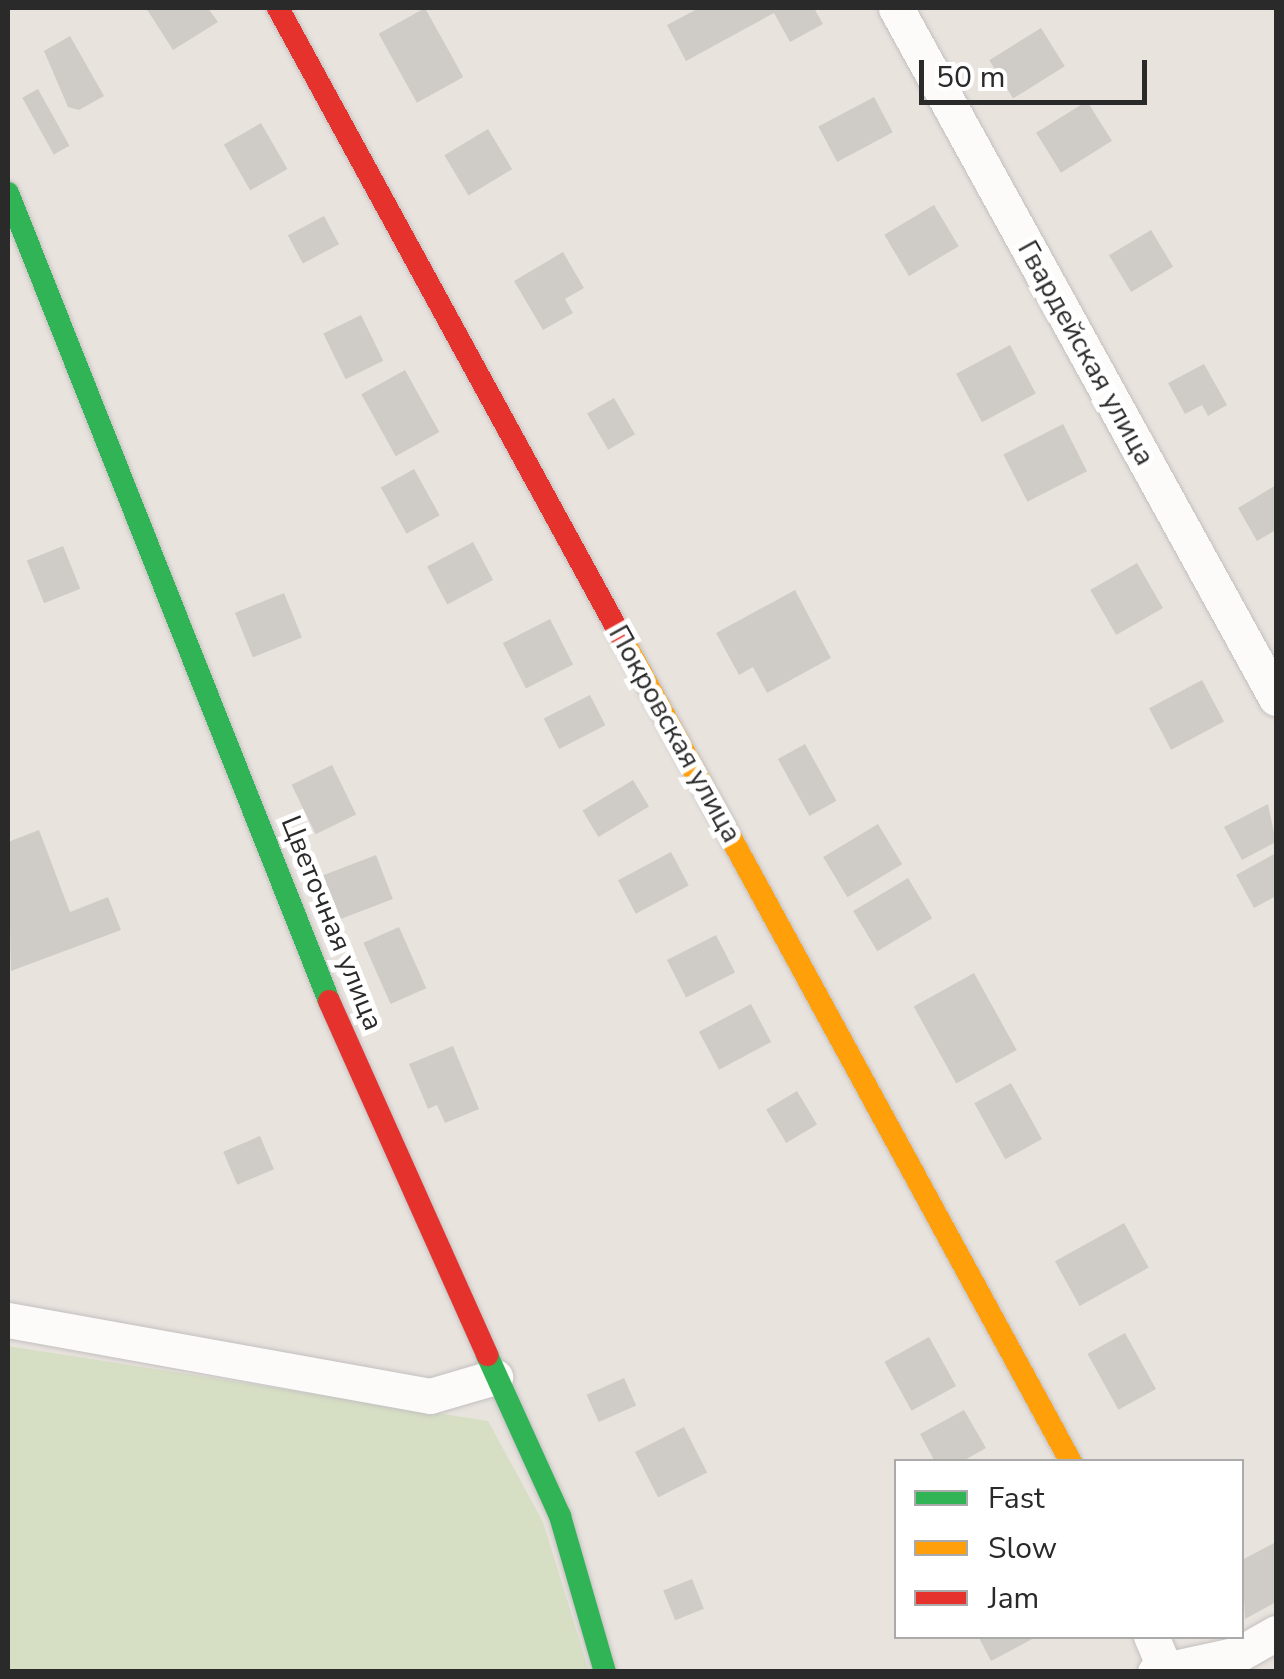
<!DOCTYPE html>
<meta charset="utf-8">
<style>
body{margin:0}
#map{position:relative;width:1284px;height:1679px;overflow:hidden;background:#e9e3de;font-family:"Nunito Sans",sans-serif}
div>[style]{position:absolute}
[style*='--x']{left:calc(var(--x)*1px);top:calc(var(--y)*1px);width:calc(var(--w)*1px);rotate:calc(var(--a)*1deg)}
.cemetery>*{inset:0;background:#d6dec4}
.building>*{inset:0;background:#cfccc8;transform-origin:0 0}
.roads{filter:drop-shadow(0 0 2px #c2c0c0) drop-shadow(0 0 2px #c2c0c0)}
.street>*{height:35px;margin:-17.5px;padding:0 17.5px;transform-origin:17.5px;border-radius:17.5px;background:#fcfbfa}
.fast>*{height:22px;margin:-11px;padding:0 11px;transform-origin:11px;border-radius:11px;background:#30b455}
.slow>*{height:22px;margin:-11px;padding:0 11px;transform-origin:11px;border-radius:11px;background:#ff9f0a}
.jam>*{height:22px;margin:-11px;padding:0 11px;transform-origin:11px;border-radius:11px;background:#e5322d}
span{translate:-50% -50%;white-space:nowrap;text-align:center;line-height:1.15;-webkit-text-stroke:10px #fff;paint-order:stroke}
.street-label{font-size:28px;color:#2a2a2a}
.frame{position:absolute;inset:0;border:10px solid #2a2a2a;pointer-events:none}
.legend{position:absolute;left:894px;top:1459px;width:350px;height:180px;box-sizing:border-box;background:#fff;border:2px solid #aaa;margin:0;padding:12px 18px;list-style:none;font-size:30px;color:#2a2a2a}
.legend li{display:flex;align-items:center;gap:20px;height:50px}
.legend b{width:50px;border:2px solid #aaa}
.scale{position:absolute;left:919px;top:60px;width:228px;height:45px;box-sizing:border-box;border:5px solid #2a2a2a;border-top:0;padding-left:12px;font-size:30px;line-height:35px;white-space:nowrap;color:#2a2a2a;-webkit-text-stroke:8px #fff;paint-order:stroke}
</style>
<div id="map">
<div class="cemetery">
<div style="clip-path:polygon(8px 1346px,488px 1421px,543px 1522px,589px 1671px,8px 1671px)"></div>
</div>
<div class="building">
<div style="clip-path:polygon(146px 8px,208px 8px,218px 22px,173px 50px)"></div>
<div style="left:425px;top:8px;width:79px;height:53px;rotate:61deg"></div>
<div style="clip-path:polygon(699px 8px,814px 8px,823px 24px,790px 42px,774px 13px,686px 61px,667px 25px)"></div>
<div style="left:1041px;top:28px;width:45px;height:61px;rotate:58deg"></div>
<div style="clip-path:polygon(70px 36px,104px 96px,79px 110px,68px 107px,44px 51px)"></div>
<div style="left:38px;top:89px;width:65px;height:18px;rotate:61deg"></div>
<div style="left:874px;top:97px;width:40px;height:63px;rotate:62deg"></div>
<div style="left:1087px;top:101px;width:47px;height:60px;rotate:58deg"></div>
<div style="left:261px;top:123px;width:53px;height:43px;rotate:60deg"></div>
<div style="left:488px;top:129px;width:47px;height:51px;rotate:59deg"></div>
<div style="left:934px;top:205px;width:48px;height:58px;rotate:59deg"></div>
<div style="left:324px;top:216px;width:32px;height:41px;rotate:62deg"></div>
<div style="left:1151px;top:230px;width:43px;height:49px;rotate:59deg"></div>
<div style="clip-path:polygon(563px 252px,584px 288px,565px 299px,573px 313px,543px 330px,514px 281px)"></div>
<div style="left:361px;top:315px;width:51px;height:42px;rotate:64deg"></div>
<div style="left:1010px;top:345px;width:55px;height:61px;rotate:62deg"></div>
<div style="clip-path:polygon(1204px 364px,1227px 405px,1208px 416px,1202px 405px,1185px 414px,1168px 383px)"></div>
<div style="left:405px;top:370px;width:71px;height:50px;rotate:61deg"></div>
<div style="left:614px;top:398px;width:42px;height:31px;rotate:60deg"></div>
<div style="left:1063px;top:424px;width:53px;height:67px;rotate:63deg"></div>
<div style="left:414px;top:469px;width:53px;height:38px;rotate:61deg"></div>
<div style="clip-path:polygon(1276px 485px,1276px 530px,1257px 541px,1238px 508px)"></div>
<div style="left:473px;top:542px;width:43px;height:52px;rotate:62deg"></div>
<div style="left:63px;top:546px;width:46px;height:39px;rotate:68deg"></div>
<div style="left:1137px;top:563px;width:52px;height:54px;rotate:60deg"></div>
<div style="clip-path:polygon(795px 590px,831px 658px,767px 693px,753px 667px,739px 675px,716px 633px)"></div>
<div style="left:284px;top:593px;width:48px;height:53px;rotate:68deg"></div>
<div style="left:550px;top:619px;width:51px;height:53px;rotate:63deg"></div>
<div style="left:1202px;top:680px;width:47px;height:60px;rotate:62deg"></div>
<div style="left:590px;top:695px;width:34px;height:52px;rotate:63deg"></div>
<div style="left:805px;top:744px;width:65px;height:31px;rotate:61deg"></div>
<div style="left:332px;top:765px;width:55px;height:45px;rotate:64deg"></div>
<div style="left:633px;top:780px;width:31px;height:59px;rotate:59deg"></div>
<div style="clip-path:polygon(1268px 804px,1276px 842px,1242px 860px,1224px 827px)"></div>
<div style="left:878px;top:824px;width:47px;height:64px;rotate:59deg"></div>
<div style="clip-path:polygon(39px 830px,70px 912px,108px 897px,121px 930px,11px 971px,8px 842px)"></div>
<div style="left:671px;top:852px;width:38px;height:60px;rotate:62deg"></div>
<div style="clip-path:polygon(1276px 853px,1276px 896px,1254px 908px,1236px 875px)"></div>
<div style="left:376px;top:855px;width:47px;height:67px;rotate:69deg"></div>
<div style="left:908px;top:878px;width:47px;height:64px;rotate:59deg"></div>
<div style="left:399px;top:927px;width:67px;height:39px;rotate:66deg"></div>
<div style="left:716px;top:935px;width:42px;height:55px;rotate:63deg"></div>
<div style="left:974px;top:973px;width:88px;height:69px;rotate:61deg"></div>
<div style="left:751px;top:1004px;width:43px;height:59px;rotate:62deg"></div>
<div style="clip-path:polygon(453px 1046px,479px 1109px,445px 1123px,437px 1105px,428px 1109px,409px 1064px)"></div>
<div style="left:1011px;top:1083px;width:64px;height:42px;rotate:61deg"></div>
<div style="left:797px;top:1091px;width:39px;height:36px;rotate:59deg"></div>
<div style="left:260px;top:1136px;width:36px;height:40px;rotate:67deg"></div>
<div style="left:1124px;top:1223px;width:51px;height:79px;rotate:61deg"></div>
<div style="left:1125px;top:1333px;width:64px;height:43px;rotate:61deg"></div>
<div style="left:929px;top:1337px;width:56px;height:51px;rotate:61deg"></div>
<div style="left:624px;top:1378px;width:30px;height:41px;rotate:66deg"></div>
<div style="clip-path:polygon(964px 1410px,986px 1448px,961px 1462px,935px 1462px,920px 1434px)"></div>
<div style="left:684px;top:1427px;width:51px;height:55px;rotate:63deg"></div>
<div style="clip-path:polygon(1276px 1542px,1276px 1602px,1245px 1619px,1242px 1560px)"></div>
<div style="left:692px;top:1579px;width:32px;height:31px;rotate:68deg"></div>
<div style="clip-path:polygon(978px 1636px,1038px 1636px,991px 1661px)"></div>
</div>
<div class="roads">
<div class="street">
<div style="--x:896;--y:8;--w:788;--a:61.16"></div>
<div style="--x:8;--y:1320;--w:429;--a:10.2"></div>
<div style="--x:430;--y:1396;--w:68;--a:-16.3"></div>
<div style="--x:1151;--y:1636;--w:33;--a:67"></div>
<div style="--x:1155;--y:1672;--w:86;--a:-12.1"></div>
<div style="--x:1239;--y:1654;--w:43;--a:-29.6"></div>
</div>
<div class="fast">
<div style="--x:8;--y:193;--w:869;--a:68.33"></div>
<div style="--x:487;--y:1355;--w:177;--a:65.6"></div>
<div style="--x:560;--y:1516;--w:162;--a:73.9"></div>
</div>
<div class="slow">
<div style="--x:621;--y:636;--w:941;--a:61.42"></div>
</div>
<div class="jam">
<div style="--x:278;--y:8;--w:716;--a:61.36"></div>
<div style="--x:329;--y:1001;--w:388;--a:65.9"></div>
</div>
</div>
<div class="street-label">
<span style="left:1086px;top:353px;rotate:61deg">Гвардейская улица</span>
<span style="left:675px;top:734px;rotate:61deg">Покровская улица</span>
<span style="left:332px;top:923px;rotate:68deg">Цветочная улица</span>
</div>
<div class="frame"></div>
<ul class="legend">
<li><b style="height:12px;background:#30b455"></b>Fast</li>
<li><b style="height:12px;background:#ff9f0a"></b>Slow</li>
<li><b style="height:12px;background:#e5322d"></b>Jam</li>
</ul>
<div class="scale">50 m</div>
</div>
